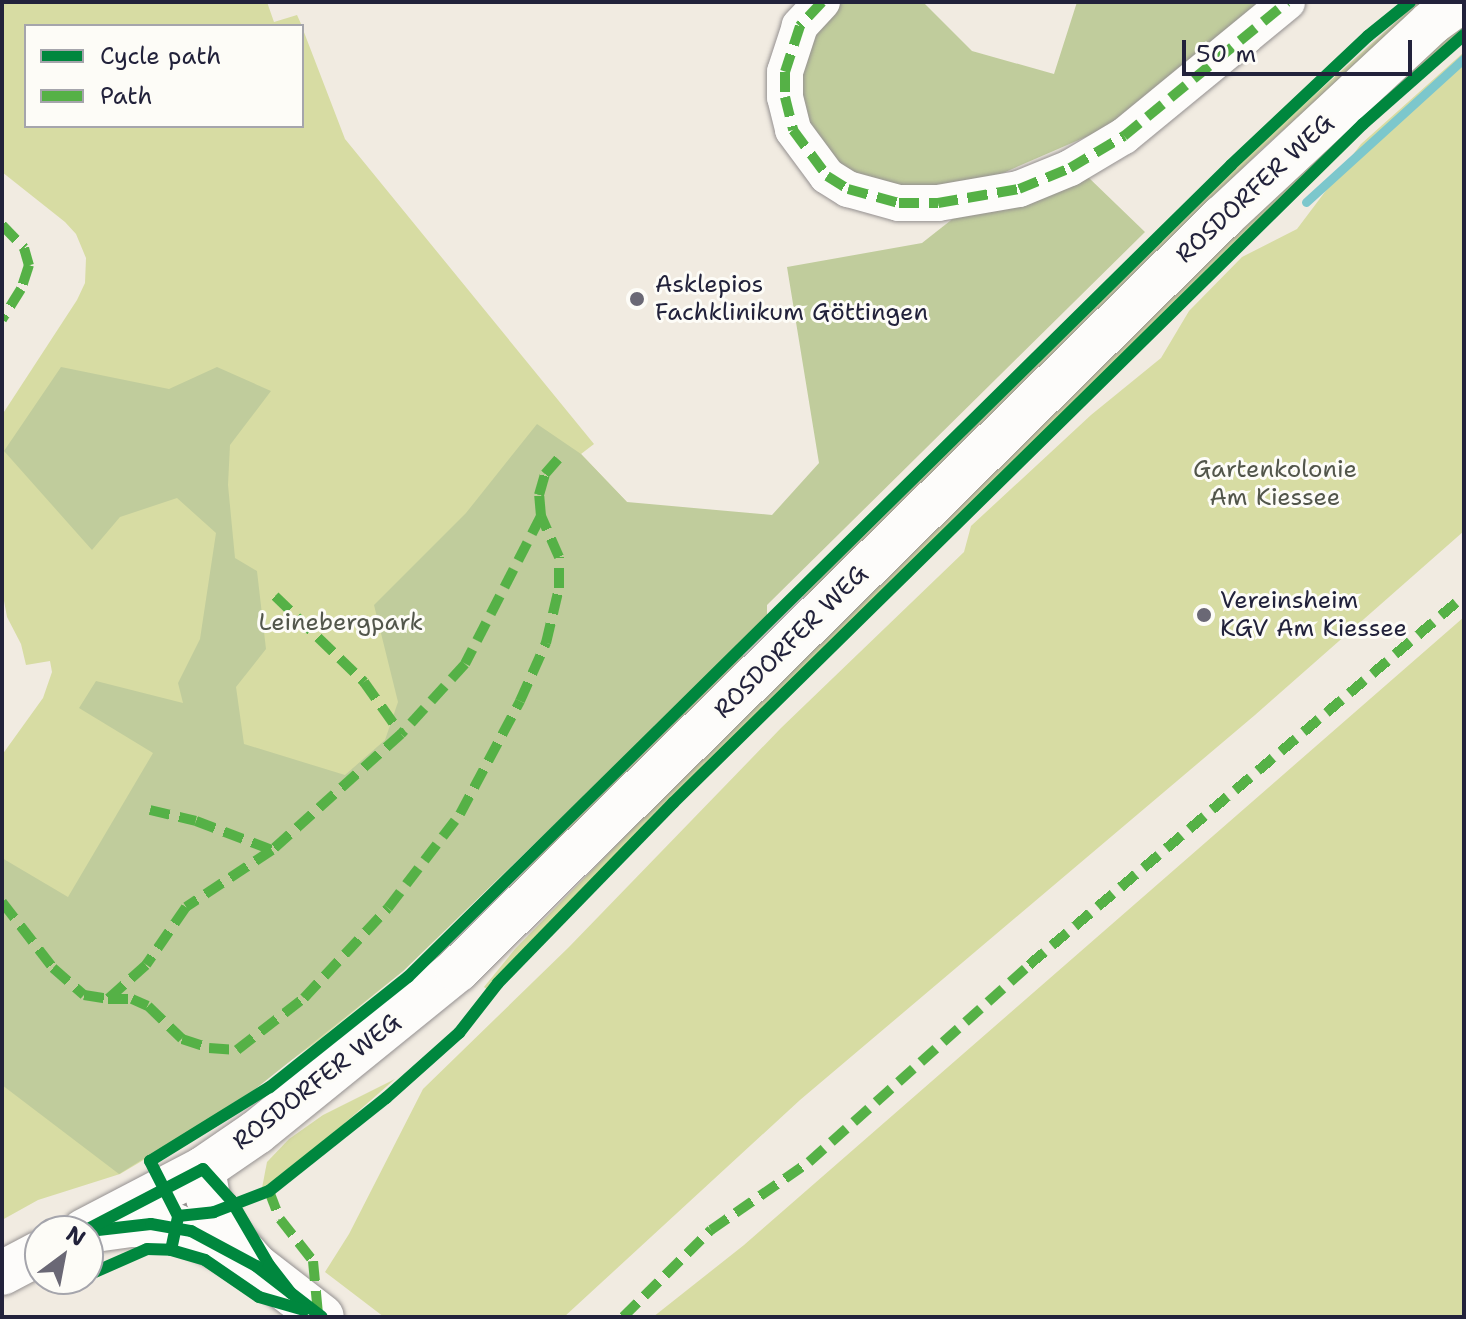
<!DOCTYPE html>
<meta charset="utf-8">
<style>
body{margin:0}
#map{position:relative;width:1466px;height:1319px;overflow:hidden;background:#f1ebe1;font-family:"Shantell Sans",sans-serif}
div>[style]{position:absolute}
[style*='--x']{left:calc(var(--x)*1px);top:calc(var(--y)*1px);width:calc(var(--w)*1px);rotate:calc(var(--a)*1deg)}
.green>*{inset:0;background:#d7dca3}
.forest>*{inset:0;background:#c0cc9c}
.stream>*{height:9px;margin:-4.5px;padding:0 4.5px;transform-origin:4.5px;border-radius:4.5px;background:#7cc7cc}
.roads{filter:drop-shadow(0 0 2px #949090) drop-shadow(0 0 2px #949090)}
.street>*{height:36px;margin:-18px;padding:0 18px;transform-origin:18px;border-radius:18px;background:#fdfcfa}
.secondary>*{height:44px;margin:-22px;padding:0 22px;transform-origin:22px;border-radius:22px;background:#fdfcfa}
.quiet>*{height:10px;margin-top:-5px;transform-origin:0;background:repeating-linear-gradient(90deg,#55b146 0 20px,transparent 0 30px)}
.cycleway>*{height:12px;margin:-6px;padding:0 6px;transform-origin:6px;border-radius:6px;background:#00873e}
.dots>*{width:22px;height:22px;translate:-50% -50%;box-sizing:border-box;border:4px solid #fdfcf7;border-radius:50%}
span{translate:-50% -50%;white-space:nowrap;text-align:center;line-height:1.15;-webkit-text-stroke:6px #fdfcf7;paint-order:stroke}
.street-label{font-size:24px;color:#22223b}
.poi-label{font-size:24px;color:#22223b}
.left{translate:0 -50%;text-align:left}
.park-label{font-size:24px;color:#52564b}
.frame{position:absolute;inset:0;border:4px solid #22223b;pointer-events:none}
.legend{position:absolute;left:24px;top:24px;width:280px;height:104px;box-sizing:border-box;background:#fdfcf7;border:2px solid #a5a5ac;margin:0;padding:10px 14px;list-style:none;font-size:24px;color:#22223b}
.legend li{display:flex;align-items:center;gap:16px;height:40px}
.legend b{width:40px;border:2px solid #a5a5ac}
.north{position:absolute;left:24px;top:1215px;width:80px;height:80px;box-sizing:border-box;background:#fdfcf7;border:2px solid #a5a5ac;border-radius:50%;rotate:32deg;font-size:22px;font-weight:700;line-height:32px;text-align:center;color:#22223b}
.north::after{content:'';display:block;margin:auto;width:28px;height:36px;background:#6a6875;clip-path:polygon(50% 0,100% 100%,50% 72%,0 100%)}
.scale{position:absolute;left:1182px;top:40px;width:230px;height:36px;box-sizing:border-box;border:4px solid #22223b;border-top:0;padding-left:10px;font-size:24px;line-height:28px;white-space:nowrap;color:#22223b;-webkit-text-stroke:6px #fdfcf7;paint-order:stroke}
</style>
<div id="map">
<div class="green">
<div style="clip-path:polygon(2px 2px,267px 2px,274px 22px,297px 15px,302px 26px,26px 26px,26px 126px,302px 126px,302px 27px,345px 139px,594px 444px,581px 454px,729px 609px,767px 618px,403px 971px,315px 1043px,194px 1130px,120px 1174px,38px 1200px,2px 1220px,2px 755px,43px 698px,52px 672px,50px 661px,26px 665px,21px 644px,7px 617px,2px 590px,2px 415px,77px 300px,85px 283px,86px 258px,76px 234px,65px 222px,2px 172px)"></div>
<div style="clip-path:polygon(1418px 2px,1427px 2px,1264px 147px,818px 592px,802px 597px,1261px 143px)"></div>
<div style="clip-path:polygon(1464px 23px,1464px 30px,1360px 121px,1042px 433px,646px 826px,488px 990px,484px 987px,515px 949px,640px 821px,1183px 284px,1356px 118px)"></div>
<div style="clip-path:polygon(1464px 52px,1464px 531px,1255px 715px,800px 1100px,564px 1317px,384px 1317px,325px 1272px,349px 1234px,423px 1089px,569px 947px,781px 728px,964px 552px,971px 526px,1091px 415px,1161px 358px,1189px 311px,1242px 257px,1297px 229px,1361px 144px)"></div>
<div style="clip-path:polygon(1464px 617px,1464px 1317px,653px 1317px,744px 1245px)"></div>
<div style="clip-path:polygon(743px 654px,744px 664px,492px 905px,564px 831px)"></div>
<div style="clip-path:polygon(395px 1079px,288px 1173px,262px 1188px,267px 1162px,289px 1139px,323px 1115px)"></div>
</div>
<div class="forest">
<div style="clip-path:polygon(842px 2px,923px 2px,972px 51px,1054px 74px,1077px 2px,1265px 2px,1111px 126px,987px 180px,904px 190px,843px 171px,805px 124px,799px 92px,809px 37px)"></div>
<div style="clip-path:polygon(1088px 177px,1145px 232px,767px 605px,767px 618px,403px 971px,254px 1090px,119px 1174px,2px 1085px,2px 858px,68px 897px,153px 753px,79px 708px,96px 681px,183px 703px,178px 683px,200px 639px,216px 533px,177px 498px,120px 517px,92px 550px,4px 451px,61px 367px,169px 389px,217px 367px,271px 391px,230px 445px,228px 485px,235px 558px,257px 571px,266px 649px,236px 687px,244px 744px,345px 775px,385px 740px,398px 702px,374px 605px,466px 513px,537px 424px,581px 454px,627px 502px,772px 515px,819px 463px,787px 267px,922px 243px,955px 217px)"></div>
</div>
<div class="stream">
<div style="--x:1306;--y:202;--w:214;--a:-42.3"></div>
</div>
<div class="roads">
<div class="street">
<div style="--x:822;--y:2;--w:33;--a:133"></div>
<div style="--x:800;--y:26;--w:48;--a:108.1"></div>
<div style="--x:785;--y:72;--w:25;--a:90"></div>
<div style="--x:785;--y:97;--w:34;--a:76"></div>
<div style="--x:793;--y:130;--w:57;--a:53.5"></div>
<div style="--x:827;--y:176;--w:25;--a:32"></div>
<div style="--x:848;--y:189;--w:53;--a:15.4"></div>
<div style="--x:899;--y:203;--w:39;--a:0"></div>
<div style="--x:938;--y:203;--w:82;--a:-9.8"></div>
<div style="--x:1019;--y:189;--w:55;--a:-22.4"></div>
<div style="--x:1070;--y:168;--w:63;--a:-30.7"></div>
<div style="--x:1124;--y:136;--w:211;--a:-39.4"></div>
</div>
<div class="secondary">
<div style="--x:203;--y:1169;--w:29;--a:80"></div>
<div style="--x:208;--y:1198;--w:38;--a:62"></div>
<div style="--x:226;--y:1232;--w:45;--a:48.6"></div>
<div style="--x:256;--y:1266;--w:83;--a:37.7"></div>
<div style="--x:102;--y:1229;--w:29;--a:-8"></div>
<div style="--x:131;--y:1225;--w:45;--a:1.3"></div>
<div style="--x:176;--y:1226;--w:73;--a:25.9"></div>
<div style="--x:84;--y:1231;--w:134;--a:-27.5"></div>
<div style="--x:203;--y:1169;--w:65;--a:-34.4"></div>
<div style="--x:257;--y:1132;--w:257;--a:-39"></div>
<div style="--x:457;--y:970;--w:1074;--a:-44.51"></div>
<div style="--x:1223;--y:217;--w:284;--a:-43"></div>
<div style="--x:1431;--y:23;--w:36;--a:-36"></div>
<div style="--x:2;--y:1273;--w:43;--a:-27.8"></div>
</div>
</div>
<div class="quiet">
<div style="--x:822;--y:2;--w:33;--a:133"></div>
<div style="--x:800;--y:26;--w:48;--a:108.1"></div>
<div style="--x:785;--y:72;--w:25;--a:90"></div>
<div style="--x:785;--y:97;--w:34;--a:76"></div>
<div style="--x:793;--y:130;--w:57;--a:53.5"></div>
<div style="--x:827;--y:176;--w:25;--a:32"></div>
<div style="--x:848;--y:189;--w:53;--a:15.4"></div>
<div style="--x:899;--y:203;--w:39;--a:0"></div>
<div style="--x:938;--y:203;--w:82;--a:-9.8"></div>
<div style="--x:1019;--y:189;--w:55;--a:-22.4"></div>
<div style="--x:1070;--y:168;--w:63;--a:-30.7"></div>
<div style="--x:1124;--y:136;--w:211;--a:-39.4"></div>
<div style="--x:2;--y:225;--w:32;--a:46"></div>
<div style="--x:24;--y:248;--w:18;--a:74"></div>
<div style="--x:29;--y:265;--w:25;--a:108"></div>
<div style="--x:21;--y:289;--w:36;--a:122"></div>
<div style="--x:541;--y:516;--w:166;--a:117.2"></div>
<div style="--x:465;--y:664;--w:95;--a:132.4"></div>
<div style="--x:401;--y:734;--w:173;--a:138"></div>
<div style="--x:272;--y:850;--w:103;--a:146.5"></div>
<div style="--x:186;--y:907;--w:70;--a:124.6"></div>
<div style="--x:146;--y:965;--w:51;--a:138.2"></div>
<div style="--x:108;--y:999;--w:24;--a:0"></div>
<div style="--x:132;--y:999;--w:17;--a:24"></div>
<div style="--x:148;--y:1006;--w:47;--a:44.1"></div>
<div style="--x:182;--y:1039;--w:28;--a:18"></div>
<div style="--x:209;--y:1048;--w:28;--a:4"></div>
<div style="--x:237;--y:1050;--w:85;--a:-37.8"></div>
<div style="--x:304;--y:998;--w:123;--a:-47"></div>
<div style="--x:388;--y:908;--w:118;--a:-52.5"></div>
<div style="--x:460;--y:814;--w:128;--a:-62"></div>
<div style="--x:520;--y:701;--w:64;--a:-65.9"></div>
<div style="--x:546;--y:643;--w:57;--a:-76.7"></div>
<div style="--x:559;--y:588;--w:31;--a:-90"></div>
<div style="--x:559;--y:557;--w:45;--a:-113.7"></div>
<div style="--x:541;--y:516;--w:21;--a:-95"></div>
<div style="--x:539;--y:495;--w:22;--a:-74"></div>
<div style="--x:545;--y:474;--w:20;--a:-49"></div>
<div style="--x:275;--y:596;--w:124;--a:44"></div>
<div style="--x:364;--y:682;--w:64;--a:54.6"></div>
<div style="--x:150;--y:810;--w:47;--a:13.4"></div>
<div style="--x:196;--y:821;--w:81;--a:20.9"></div>
<div style="--x:2;--y:902;--w:83;--a:52.3"></div>
<div style="--x:53;--y:968;--w:41;--a:41.1"></div>
<div style="--x:84;--y:995;--w:24;--a:9"></div>
<div style="--x:269;--y:1191;--w:30;--a:69"></div>
<div style="--x:280;--y:1219;--w:53;--a:51.8"></div>
<div style="--x:313;--y:1261;--w:53;--a:84.6"></div>
<div style="--x:623;--y:1317;--w:124;--a:-44.7"></div>
<div style="--x:711;--y:1230;--w:119;--a:-34.8"></div>
<div style="--x:809;--y:1162;--w:295;--a:-41.8"></div>
<div style="--x:1029;--y:965;--w:570;--a:-40.31"></div>
</div>
<div class="cycleway">
<div style="--x:178;--y:1216;--w:62;--a:-117"></div>
<div style="--x:150;--y:1161;--w:141;--a:-31.7"></div>
<div style="--x:270;--y:1087;--w:176;--a:-38.6"></div>
<div style="--x:408;--y:977;--w:1156;--a:-44.61"></div>
<div style="--x:1231;--y:165;--w:188;--a:-43.3"></div>
<div style="--x:1368;--y:36;--w:54;--a:-39"></div>
<div style="--x:98;--y:1230;--w:53;--a:-6.5"></div>
<div style="--x:151;--y:1224;--w:41;--a:9.9"></div>
<div style="--x:191;--y:1231;--w:74;--a:28.3"></div>
<div style="--x:256;--y:1266;--w:83;--a:37.7"></div>
<div style="--x:84;--y:1231;--w:134;--a:-27.5"></div>
<div style="--x:203;--y:1169;--w:42;--a:47.9"></div>
<div style="--x:231;--y:1200;--w:75;--a:59.7"></div>
<div style="--x:269;--y:1265;--w:36;--a:52"></div>
<div style="--x:171;--y:1250;--w:35;--a:16"></div>
<div style="--x:205;--y:1260;--w:65;--a:34.4"></div>
<div style="--x:259;--y:1297;--w:47;--a:16.1"></div>
<div style="--x:88;--y:1275;--w:64;--a:-23.8"></div>
<div style="--x:147;--y:1249;--w:24;--a:2"></div>
<div style="--x:171;--y:1250;--w:35;--a:-78"></div>
<div style="--x:178;--y:1216;--w:36;--a:-6"></div>
<div style="--x:214;--y:1212;--w:59;--a:-20.9"></div>
<div style="--x:269;--y:1191;--w:149;--a:-38.5"></div>
<div style="--x:386;--y:1098;--w:98;--a:-41.7"></div>
<div style="--x:459;--y:1033;--w:63;--a:-52"></div>
<div style="--x:498;--y:983;--w:251;--a:-45.8"></div>
<div style="--x:673;--y:803;--w:968;--a:-44.54"></div>
<div style="--x:1363;--y:124;--w:135;--a:-41.4"></div>
</div>
<div class="dots">
<div style="left:637px;top:299px;background:#6a6875"></div>
<div style="left:1204px;top:615px;background:#6a6875"></div>
</div>
<div class="street-label">
<span style="left:1255px;top:189px;rotate:-43deg">ROSDORFER WEG</span>
<span style="left:791px;top:642px;rotate:-45deg">ROSDORFER WEG</span>
<span style="left:317px;top:1082px;rotate:-38deg">ROSDORFER WEG</span>
</div>
<div class="poi-label">
<span class="left" style="left:655px;top:299px">Asklepios<br>Fachklinikum Göttingen</span>
<span class="left" style="left:1220px;top:615px">Vereinsheim<br>KGV Am Kiessee</span>
</div>
<div class="park-label">
<span style="left:1275px;top:484px">Gartenkolonie<br>Am Kiessee</span>
<span style="left:341px;top:623px">Leinebergpark</span>
</div>
<div class="frame"></div>
<ul class="legend">
<li><b style="height:10px;background:#00873e"></b>Cycle path</li>
<li><b style="height:10px;background:#55b146"></b>Path</li>
</ul>
<div class="north">N</div>
<div class="scale">50 m</div>
</div>
